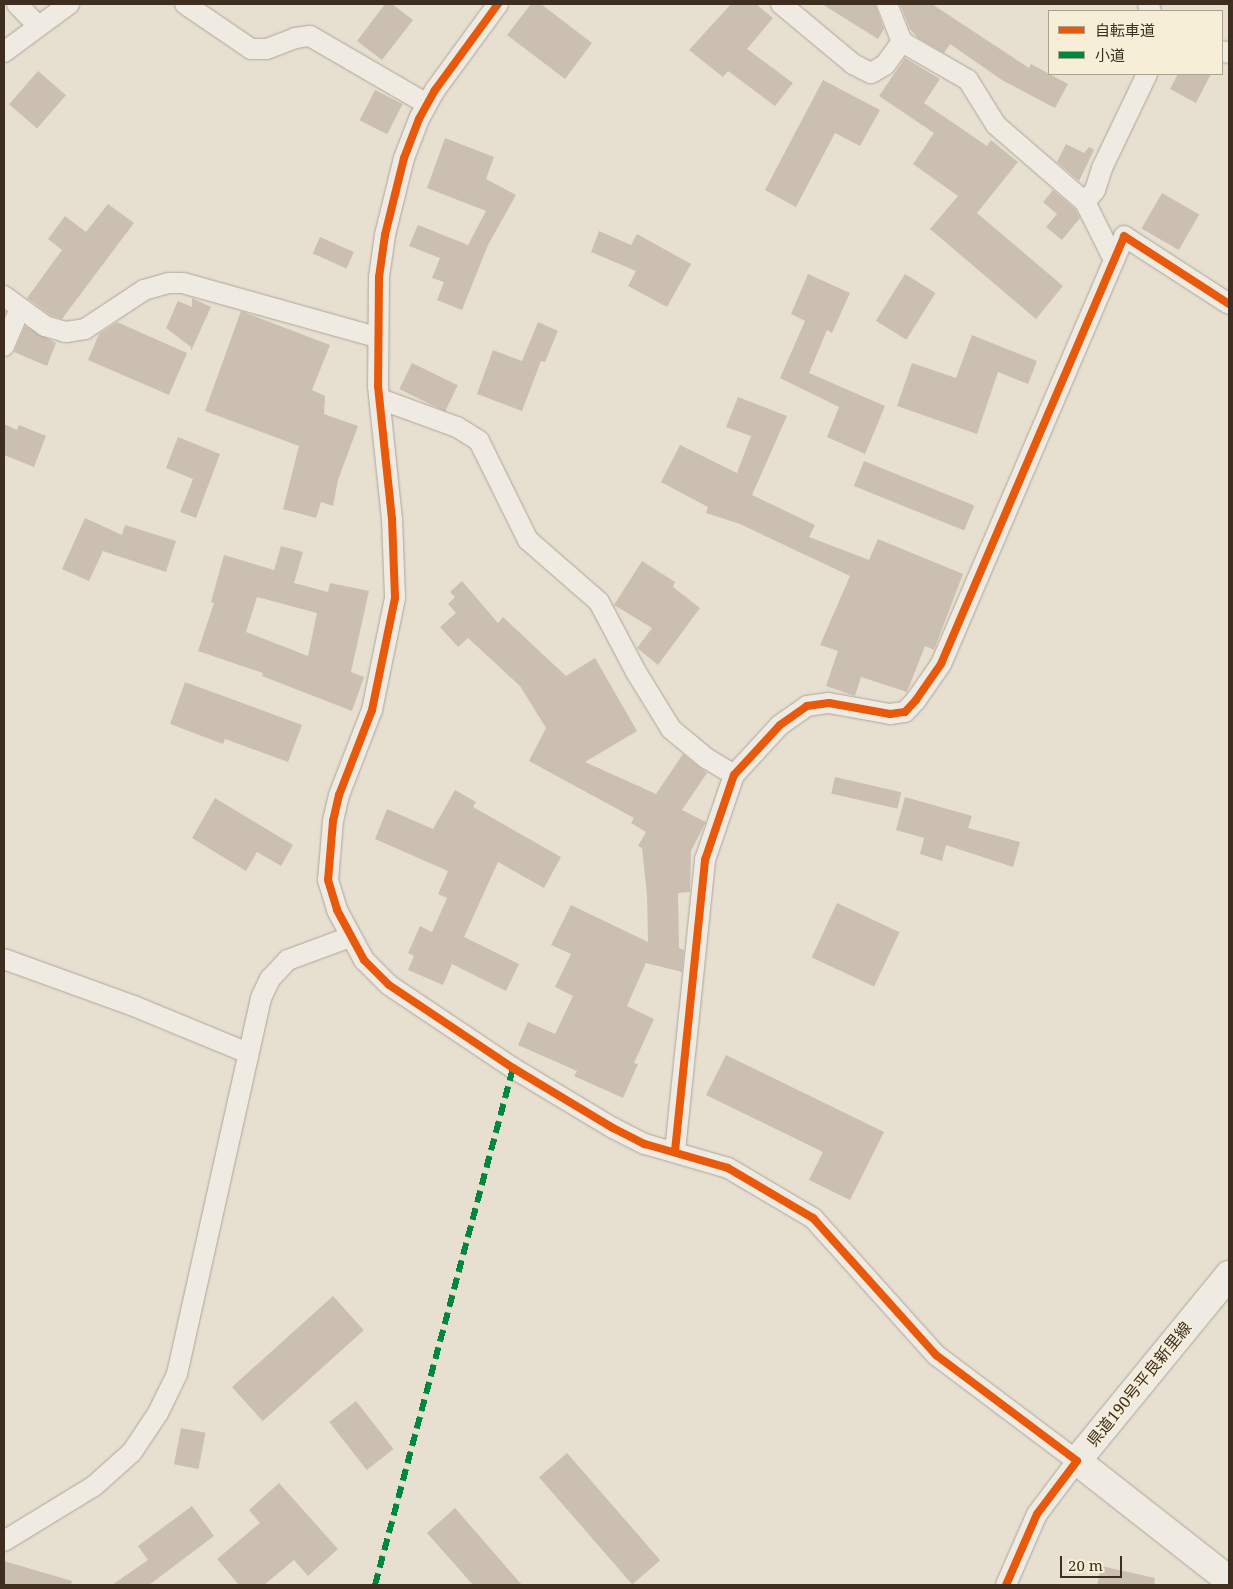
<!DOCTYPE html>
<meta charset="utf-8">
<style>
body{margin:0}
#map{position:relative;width:1233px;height:1589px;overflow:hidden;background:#e7e0d1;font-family:"Noto Serif","Noto Sans JP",serif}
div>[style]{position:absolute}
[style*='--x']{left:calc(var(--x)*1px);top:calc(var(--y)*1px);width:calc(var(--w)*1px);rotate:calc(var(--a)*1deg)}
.building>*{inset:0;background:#cbbfb2;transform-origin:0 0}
.roads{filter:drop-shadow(0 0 1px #ada599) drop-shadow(0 0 1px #ada599)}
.minor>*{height:20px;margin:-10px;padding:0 10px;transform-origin:10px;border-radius:10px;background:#efebe3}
.secondary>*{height:28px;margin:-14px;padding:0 14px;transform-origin:14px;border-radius:14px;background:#efebe3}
.quiet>*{height:6px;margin-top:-3px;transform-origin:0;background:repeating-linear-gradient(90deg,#00873e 0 12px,transparent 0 18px)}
.cycleway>*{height:8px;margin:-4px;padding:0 4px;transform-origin:4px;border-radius:4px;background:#e8590c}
span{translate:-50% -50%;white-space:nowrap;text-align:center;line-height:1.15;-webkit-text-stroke:4px #f7eed8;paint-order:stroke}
.street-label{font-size:16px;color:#3d2e20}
.frame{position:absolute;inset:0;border:5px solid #3d2e20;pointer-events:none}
.legend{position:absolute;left:1048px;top:10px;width:175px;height:65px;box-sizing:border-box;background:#f7eed8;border:1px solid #ada18e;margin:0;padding:6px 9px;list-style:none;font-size:15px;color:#3d2e20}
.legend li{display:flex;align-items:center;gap:10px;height:25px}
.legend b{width:25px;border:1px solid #ada18e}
.scale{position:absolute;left:1060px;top:1556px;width:62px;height:22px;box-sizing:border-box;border:2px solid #3d2e20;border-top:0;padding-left:6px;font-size:15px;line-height:18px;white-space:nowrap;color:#3d2e20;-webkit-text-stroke:4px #f7eed8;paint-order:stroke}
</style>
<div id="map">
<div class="building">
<div style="clip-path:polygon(385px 4px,392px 4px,413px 20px,382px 60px,357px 41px)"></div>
<div style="clip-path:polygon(531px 4px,541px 4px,592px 43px,565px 79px,507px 35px)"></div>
<div style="clip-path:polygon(731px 4px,756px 4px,773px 18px,747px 49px,793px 83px,775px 106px,728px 71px,723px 77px,689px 50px)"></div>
<div style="clip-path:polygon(822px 4px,875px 4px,884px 29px,878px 39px)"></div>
<div style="clip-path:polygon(900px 4px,932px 4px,1029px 68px,1031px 64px,1068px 84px,1055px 108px,1002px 80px,950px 44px,944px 53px,918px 38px,910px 29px)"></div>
<div style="clip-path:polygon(905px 58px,940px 79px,924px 103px,987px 146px,991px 140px,1018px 162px,977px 213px,1063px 286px,1036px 319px,930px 229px,958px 196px,913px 164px,934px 133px,879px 96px)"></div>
<div style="left:38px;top:71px;width:37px;height:44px;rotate:41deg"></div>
<div style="clip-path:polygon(1178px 74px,1211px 74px,1196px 103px,1170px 89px)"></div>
<div style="clip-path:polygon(823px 80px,880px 110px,860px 146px,835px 133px,796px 207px,765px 190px)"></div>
<div style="left:375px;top:90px;width:31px;height:34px;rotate:27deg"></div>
<div style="clip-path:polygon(445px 138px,494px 157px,486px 179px,516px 195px,488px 245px,462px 310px,437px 300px,444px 282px,432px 278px,440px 258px,409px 246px,418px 225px,468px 245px,486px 211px,427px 188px)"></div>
<div style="clip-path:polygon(1066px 144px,1084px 153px,1089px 147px,1094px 150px,1079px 181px,1057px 162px)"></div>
<div style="clip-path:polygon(1053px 190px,1075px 209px,1080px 218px,1062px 240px,1046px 227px,1057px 214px,1043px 202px)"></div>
<div style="left:1162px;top:193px;width:43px;height:41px;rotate:30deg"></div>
<div style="clip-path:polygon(108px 204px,134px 223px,62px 319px,50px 315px,27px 298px,62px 250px,48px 239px,65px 216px,86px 232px)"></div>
<div style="clip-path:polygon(599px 231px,631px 245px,637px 234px,691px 264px,667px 307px,628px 286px,636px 271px,591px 252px)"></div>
<div style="left:320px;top:237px;width:37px;height:18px;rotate:24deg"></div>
<div style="clip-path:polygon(808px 274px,850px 293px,832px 333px,827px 330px,809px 373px,885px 406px,865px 454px,827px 437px,839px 407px,780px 378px,805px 321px,791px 314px)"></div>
<div style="left:905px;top:274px;width:36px;height:55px;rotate:32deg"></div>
<div style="clip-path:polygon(192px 298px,211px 307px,191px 351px,191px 347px,166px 328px,178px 301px,192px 307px)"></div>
<div style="clip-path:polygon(241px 311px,330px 345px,312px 390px,325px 396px,324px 414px,358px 426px,338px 480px,333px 506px,321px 502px,316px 518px,283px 509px,299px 446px,205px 411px)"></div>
<div style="clip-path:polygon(117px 322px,187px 353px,169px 395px,88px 360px,99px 334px)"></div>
<div style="clip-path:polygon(538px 322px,558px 331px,545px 362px,541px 361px,522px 411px,477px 394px,493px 350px,522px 361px)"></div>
<div style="clip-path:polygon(25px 326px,56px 343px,47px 366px,14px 352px)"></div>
<div style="clip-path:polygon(972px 335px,1037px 361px,1028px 384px,998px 372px,977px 434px,897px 406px,912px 363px,956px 378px)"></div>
<div style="left:412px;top:363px;width:51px;height:29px;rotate:26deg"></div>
<div style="clip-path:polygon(738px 397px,787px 416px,752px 495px,815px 525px,809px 537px,869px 560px,878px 539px,963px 574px,934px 650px,925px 646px,907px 692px,861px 677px,855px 696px,826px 686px,838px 651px,820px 645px,850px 576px,740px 524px,706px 513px,708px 507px,661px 482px,680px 445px,737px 473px,751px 436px,726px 427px)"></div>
<div style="clip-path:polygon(4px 424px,17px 430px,19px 425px,46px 436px,34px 467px,4px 455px)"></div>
<div style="clip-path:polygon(178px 437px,220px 454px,196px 518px,180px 512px,193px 479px,166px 468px)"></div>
<div style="left:864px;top:461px;width:119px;height:27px;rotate:22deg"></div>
<div style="clip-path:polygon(85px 518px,122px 535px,125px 525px,176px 541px,166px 572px,103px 551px,89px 581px,62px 569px)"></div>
<div style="clip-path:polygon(evenodd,281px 546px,303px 552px,294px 583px,328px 592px,330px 583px,369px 591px,351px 672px,364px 677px,352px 711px,262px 676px,263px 673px,198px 651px,214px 603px,211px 602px,224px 555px,274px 570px,281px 546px,257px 597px,317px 613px,308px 656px,246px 632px,257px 597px)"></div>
<div style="clip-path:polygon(642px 561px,675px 582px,673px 587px,700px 608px,658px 665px,637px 648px,652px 628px,614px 605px)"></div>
<div style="clip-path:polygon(462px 581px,498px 623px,503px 617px,566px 676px,595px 658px,637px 731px,585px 762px,656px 794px,683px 754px,707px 773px,682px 810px,706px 822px,691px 851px,690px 892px,678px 893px,679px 948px,684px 950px,682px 972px,646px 963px,627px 1006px,654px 1019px,634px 1063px,638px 1064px,623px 1098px,574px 1076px,577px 1071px,518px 1045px,528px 1022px,555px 1034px,573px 996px,555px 987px,571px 954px,551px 945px,571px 905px,648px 942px,647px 895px,642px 848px,638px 846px,646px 832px,631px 823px,634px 818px,529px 761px,546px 728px,520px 686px,468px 638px,458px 647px,440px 627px,456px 613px,448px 604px,455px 597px,450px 592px)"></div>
<div style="clip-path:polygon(185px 682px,302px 725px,288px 762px,225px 739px,223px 744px,170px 724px)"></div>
<div style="left:835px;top:777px;width:68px;height:17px;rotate:13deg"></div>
<div style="clip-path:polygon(455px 790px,476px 802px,473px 807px,561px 857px,544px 888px,498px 862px,464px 937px,519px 964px,506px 991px,452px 964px,443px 985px,408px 970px,414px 956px,408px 953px,420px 926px,432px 932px,447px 898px,438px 894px,448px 871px,375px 839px,387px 809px,433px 829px)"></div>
<div style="clip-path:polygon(905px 797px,972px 816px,968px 828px,1020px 842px,1013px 867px,946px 845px,942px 861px,920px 854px,924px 838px,896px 830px)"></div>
<div style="clip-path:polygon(215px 798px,293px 845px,281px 866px,257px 852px,246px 871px,192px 838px)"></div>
<div style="left:837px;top:903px;width:69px;height:60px;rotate:25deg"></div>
<div style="clip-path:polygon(726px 1055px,884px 1132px,850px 1200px,809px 1180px,823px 1152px,706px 1095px)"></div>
<div style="left:333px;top:1296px;width:46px;height:136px;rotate:48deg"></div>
<div style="left:356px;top:1401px;width:61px;height:34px;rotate:52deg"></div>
<div style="left:181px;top:1428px;width:25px;height:37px;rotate:11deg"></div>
<div style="left:567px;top:1453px;width:142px;height:37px;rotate:49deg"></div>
<div style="clip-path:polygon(279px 1483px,338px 1549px,308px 1576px,294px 1560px,264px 1585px,239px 1585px,217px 1559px,260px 1523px,249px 1510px)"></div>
<div style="clip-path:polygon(192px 1506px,214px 1536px,149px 1585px,112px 1585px,148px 1560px,138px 1546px)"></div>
<div style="clip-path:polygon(455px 1508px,522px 1585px,473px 1585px,427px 1533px)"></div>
<div style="clip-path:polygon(4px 1561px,72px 1581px,71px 1585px,4px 1585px)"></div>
<div style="clip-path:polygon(1101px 1566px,1155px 1578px,1154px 1585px,1097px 1585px)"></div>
</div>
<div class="roads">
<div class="minor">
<div style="--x:17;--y:4;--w:30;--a:46"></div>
<div style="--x:185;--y:4;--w:80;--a:34.3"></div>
<div style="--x:251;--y:49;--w:16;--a:0"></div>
<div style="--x:267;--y:49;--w:30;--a:-21"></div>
<div style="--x:295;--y:38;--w:15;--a:-8"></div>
<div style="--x:310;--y:36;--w:135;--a:30.2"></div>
<div style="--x:498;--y:4;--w:107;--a:126.2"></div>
<div style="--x:435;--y:90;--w:33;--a:119"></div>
<div style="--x:419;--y:119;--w:42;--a:111"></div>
<div style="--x:404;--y:158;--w:79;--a:103.9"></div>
<div style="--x:385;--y:235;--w:42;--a:98.1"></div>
<div style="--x:379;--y:277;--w:109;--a:90.5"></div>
<div style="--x:378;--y:386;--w:134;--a:84"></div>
<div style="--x:392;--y:519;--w:79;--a:87.8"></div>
<div style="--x:395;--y:598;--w:114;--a:101.6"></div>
<div style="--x:372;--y:710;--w:91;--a:111.2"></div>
<div style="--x:339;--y:795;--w:27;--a:103"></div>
<div style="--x:333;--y:821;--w:59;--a:94.8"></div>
<div style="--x:328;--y:880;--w:31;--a:73"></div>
<div style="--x:337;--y:910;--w:57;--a:61.6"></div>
<div style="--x:364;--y:960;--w:35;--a:45"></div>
<div style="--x:389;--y:985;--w:149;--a:33.8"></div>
<div style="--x:513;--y:1068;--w:117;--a:31"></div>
<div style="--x:613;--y:1128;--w:36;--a:27"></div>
<div style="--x:645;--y:1144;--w:86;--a:16.1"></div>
<div style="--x:728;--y:1168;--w:99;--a:30.5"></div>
<div style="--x:813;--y:1218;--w:184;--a:48.1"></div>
<div style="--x:936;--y:1355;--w:176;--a:36.9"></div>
<div style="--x:1077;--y:1461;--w:66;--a:127"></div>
<div style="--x:1037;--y:1514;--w:77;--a:113.6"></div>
<div style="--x:781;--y:4;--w:94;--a:39.8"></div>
<div style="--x:853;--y:64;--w:20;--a:27"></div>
<div style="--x:871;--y:73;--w:16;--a:-30"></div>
<div style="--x:885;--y:65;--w:29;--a:-54"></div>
<div style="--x:902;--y:42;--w:41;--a:-111.5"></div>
<div style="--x:1148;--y:4;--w:8;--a:67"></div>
<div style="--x:902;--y:42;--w:76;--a:29.9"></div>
<div style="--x:968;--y:80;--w:53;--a:58.1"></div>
<div style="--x:996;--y:125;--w:118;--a:40.9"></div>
<div style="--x:1085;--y:202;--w:65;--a:63.4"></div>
<div style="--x:1222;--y:51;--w:7;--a:16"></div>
<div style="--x:4;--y:52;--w:81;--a:-36.4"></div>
<div style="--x:1085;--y:202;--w:16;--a:-50"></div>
<div style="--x:1095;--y:190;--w:23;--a:-72"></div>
<div style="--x:1102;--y:168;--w:104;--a:-64.4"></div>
<div style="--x:4;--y:296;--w:51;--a:36.2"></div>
<div style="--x:45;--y:326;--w:22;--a:16"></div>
<div style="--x:66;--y:332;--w:19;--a:-9"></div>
<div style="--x:85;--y:329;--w:71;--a:-33.5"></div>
<div style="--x:144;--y:290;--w:26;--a:-16"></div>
<div style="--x:169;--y:283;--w:14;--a:0"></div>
<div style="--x:183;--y:283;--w:201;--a:15.6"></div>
<div style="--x:4;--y:346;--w:39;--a:-67"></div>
<div style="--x:380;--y:399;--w:82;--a:20"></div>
<div style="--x:457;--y:427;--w:26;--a:32"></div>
<div style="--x:479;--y:441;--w:110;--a:63.7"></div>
<div style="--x:528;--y:540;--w:94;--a:41.1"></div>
<div style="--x:599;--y:602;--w:79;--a:62.1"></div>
<div style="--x:636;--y:672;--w:67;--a:58.4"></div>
<div style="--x:671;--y:729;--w:45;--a:39.6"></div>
<div style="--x:706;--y:758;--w:33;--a:31"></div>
<div style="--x:4;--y:959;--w:138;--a:19.9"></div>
<div style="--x:134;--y:1006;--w:123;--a:22.4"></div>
<div style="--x:675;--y:1151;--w:293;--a:-84.1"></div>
<div style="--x:705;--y:860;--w:90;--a:-71.2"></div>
<div style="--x:734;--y:775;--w:68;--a:-47.4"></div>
<div style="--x:780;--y:725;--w:33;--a:-35"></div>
<div style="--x:807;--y:706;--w:22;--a:-8"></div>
<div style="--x:829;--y:703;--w:62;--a:10.2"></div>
<div style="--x:890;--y:714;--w:15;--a:-8"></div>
<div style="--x:905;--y:712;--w:16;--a:-47"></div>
<div style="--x:916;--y:700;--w:44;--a:-55.2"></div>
<div style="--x:941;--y:664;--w:465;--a:-66.8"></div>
<div style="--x:1124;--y:236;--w:125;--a:32.9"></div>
<div style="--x:4;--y:1541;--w:105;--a:-31.4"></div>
<div style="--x:94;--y:1486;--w:51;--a:-41.8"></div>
<div style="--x:132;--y:1452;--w:47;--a:-56.3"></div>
<div style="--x:158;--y:1413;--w:43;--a:-64"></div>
<div style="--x:177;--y:1374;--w:385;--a:-77.4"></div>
<div style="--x:261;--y:998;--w:21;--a:-65"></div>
<div style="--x:270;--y:979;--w:26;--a:-47"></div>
<div style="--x:288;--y:960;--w:66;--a:-20.4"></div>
</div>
<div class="secondary">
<div style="--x:1229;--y:1275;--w:240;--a:129.3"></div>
<div style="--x:1077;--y:1461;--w:193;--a:38.1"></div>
</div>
</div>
<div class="quiet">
<div style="--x:375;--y:1585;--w:535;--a:-75.05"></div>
</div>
<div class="cycleway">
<div style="--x:498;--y:4;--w:107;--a:126.2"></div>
<div style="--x:435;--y:90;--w:33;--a:119"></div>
<div style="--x:419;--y:119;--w:42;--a:111"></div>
<div style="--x:404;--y:158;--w:79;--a:103.9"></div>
<div style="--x:385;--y:235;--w:42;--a:98.1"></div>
<div style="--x:379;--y:277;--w:109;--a:90.5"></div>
<div style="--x:378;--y:386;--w:134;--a:84"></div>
<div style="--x:392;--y:519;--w:79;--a:87.8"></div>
<div style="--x:395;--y:598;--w:114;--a:101.6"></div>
<div style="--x:372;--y:710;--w:91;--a:111.2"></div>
<div style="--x:339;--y:795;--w:27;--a:103"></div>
<div style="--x:333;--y:821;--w:59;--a:94.8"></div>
<div style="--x:328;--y:880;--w:31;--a:73"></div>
<div style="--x:337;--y:910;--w:57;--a:61.6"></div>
<div style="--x:364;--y:960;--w:35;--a:45"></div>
<div style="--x:389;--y:985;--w:149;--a:33.8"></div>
<div style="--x:513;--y:1068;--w:117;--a:31"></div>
<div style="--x:613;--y:1128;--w:36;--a:27"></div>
<div style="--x:645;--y:1144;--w:86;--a:16.1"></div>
<div style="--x:728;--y:1168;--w:99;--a:30.5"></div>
<div style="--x:813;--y:1218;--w:184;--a:48.1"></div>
<div style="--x:936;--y:1355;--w:176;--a:36.9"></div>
<div style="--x:1077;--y:1461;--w:66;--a:127"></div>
<div style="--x:1037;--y:1514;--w:77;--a:113.6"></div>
<div style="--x:675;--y:1151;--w:293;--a:-84.1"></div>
<div style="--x:705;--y:860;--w:90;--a:-71.2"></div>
<div style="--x:734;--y:775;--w:68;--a:-47.4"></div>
<div style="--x:780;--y:725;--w:33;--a:-35"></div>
<div style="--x:807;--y:706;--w:22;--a:-8"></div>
<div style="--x:829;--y:703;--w:62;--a:10.2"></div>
<div style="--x:890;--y:714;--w:15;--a:-8"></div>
<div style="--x:905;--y:712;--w:16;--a:-47"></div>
<div style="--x:916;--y:700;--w:44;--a:-55.2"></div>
<div style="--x:941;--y:664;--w:465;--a:-66.8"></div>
<div style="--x:1124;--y:236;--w:125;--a:32.9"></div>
</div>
<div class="street-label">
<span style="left:1139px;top:1384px;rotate:-51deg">県道190号平良新里線</span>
</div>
<div class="frame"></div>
<ul class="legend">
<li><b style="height:6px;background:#e8590c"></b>自転車道</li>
<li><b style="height:6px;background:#00873e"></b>小道</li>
</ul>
<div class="scale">20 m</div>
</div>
